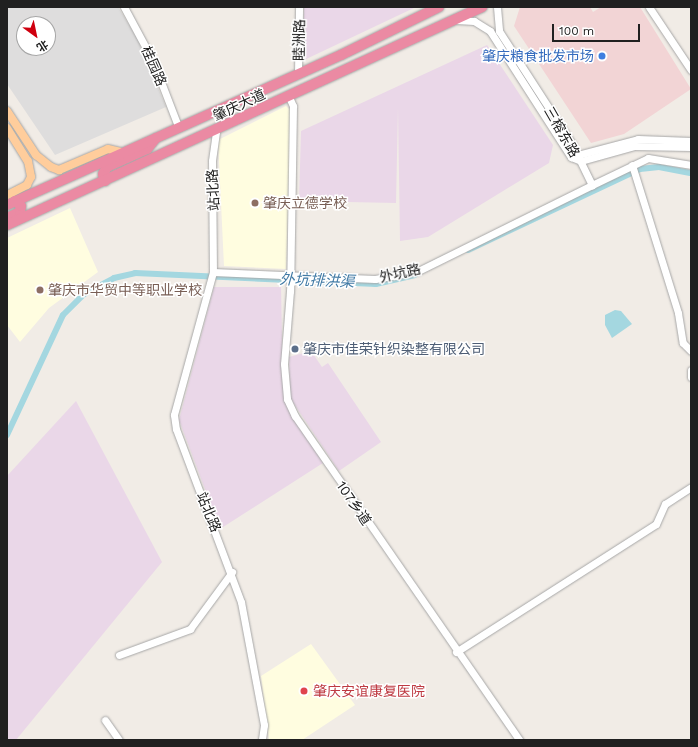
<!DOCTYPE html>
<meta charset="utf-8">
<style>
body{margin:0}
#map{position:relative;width:698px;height:747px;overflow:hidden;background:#f1ece6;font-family:"Work Sans","Noto Sans SC",sans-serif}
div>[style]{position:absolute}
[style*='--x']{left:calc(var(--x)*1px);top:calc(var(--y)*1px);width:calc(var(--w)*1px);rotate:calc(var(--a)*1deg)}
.residential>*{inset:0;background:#dedddd}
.commercial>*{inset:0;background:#f2d4d5}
.industrial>*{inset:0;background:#ead7e8}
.education>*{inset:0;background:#fffde0}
.water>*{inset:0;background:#a4d7e0}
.canal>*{height:6px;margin:-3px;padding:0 3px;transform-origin:3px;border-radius:3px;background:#a4d7e0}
.roads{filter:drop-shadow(0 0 1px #a7a7a7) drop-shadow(0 0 1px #a7a7a7)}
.minor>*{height:7px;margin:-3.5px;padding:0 3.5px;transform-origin:3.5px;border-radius:3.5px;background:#fff}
.major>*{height:8px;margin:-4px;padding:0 4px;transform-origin:4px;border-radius:4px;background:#ffcd9c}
.highway>*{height:10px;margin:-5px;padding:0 5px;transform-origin:5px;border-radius:5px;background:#eb8aa3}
.dots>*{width:11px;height:11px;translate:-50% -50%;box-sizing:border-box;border:2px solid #fff;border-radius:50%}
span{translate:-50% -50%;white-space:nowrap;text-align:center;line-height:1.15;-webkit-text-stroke:3px #fff;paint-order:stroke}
.street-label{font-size:14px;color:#202020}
.shop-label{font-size:14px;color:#366cbe}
.right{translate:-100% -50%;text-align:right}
.education-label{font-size:14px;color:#785e54}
.left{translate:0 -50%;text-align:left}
.service-label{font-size:14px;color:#4e5e75}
.health-label{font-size:14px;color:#be3a42}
.water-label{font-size:15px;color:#417aa5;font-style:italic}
.frame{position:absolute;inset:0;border:8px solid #202020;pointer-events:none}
.north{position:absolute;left:16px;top:16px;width:40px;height:40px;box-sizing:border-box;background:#fff;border:1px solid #a6a6a6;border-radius:50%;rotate:147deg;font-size:11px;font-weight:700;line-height:16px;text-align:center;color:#202020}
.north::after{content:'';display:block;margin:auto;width:14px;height:18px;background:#cf000f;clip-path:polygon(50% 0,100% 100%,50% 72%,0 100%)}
.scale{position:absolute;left:552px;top:24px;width:88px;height:18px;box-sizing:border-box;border:2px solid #202020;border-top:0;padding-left:5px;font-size:12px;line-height:14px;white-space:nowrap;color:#202020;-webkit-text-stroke:3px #fff;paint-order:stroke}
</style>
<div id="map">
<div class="residential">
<div style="clip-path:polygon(evenodd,7px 7px,118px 7px,137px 38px,166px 107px,55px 155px,7px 84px,7px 7px,24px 24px,48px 24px,48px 48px,24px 48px,24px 24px)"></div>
</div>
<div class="commercial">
<div style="clip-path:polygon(520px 7px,590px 7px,593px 12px,601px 7px,640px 7px,691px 89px,624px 134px,591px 143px,514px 26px)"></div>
</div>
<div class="industrial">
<div style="clip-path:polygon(304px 7px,416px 7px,302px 61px)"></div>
<div style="clip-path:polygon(487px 45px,553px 145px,549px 163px,428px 237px,400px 241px,398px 108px,396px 203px,299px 201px,301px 131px)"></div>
<div style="clip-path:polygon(214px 287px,281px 287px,283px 384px,295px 416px,323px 463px,220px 529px,179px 420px)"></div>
<div style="clip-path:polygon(311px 351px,322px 367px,328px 363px,381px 442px,339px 471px,290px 398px,289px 357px)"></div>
<div style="clip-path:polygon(76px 401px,162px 562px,16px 740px,7px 740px,7px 476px)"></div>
</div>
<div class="education">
<div style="clip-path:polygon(286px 106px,291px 111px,286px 269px,224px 266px,218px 140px)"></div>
<div style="clip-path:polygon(70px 208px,98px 272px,49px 308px,20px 342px,7px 325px,7px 238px)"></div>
<div style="clip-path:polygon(311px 644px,355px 705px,302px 740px,269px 740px,261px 676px)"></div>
</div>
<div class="water">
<div style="clip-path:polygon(615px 310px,621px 311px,632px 324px,612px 338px,605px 325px,605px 315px)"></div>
</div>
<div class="canal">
<div style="--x:468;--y:250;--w:190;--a:-25.2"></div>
<div style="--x:640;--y:169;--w:19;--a:-6"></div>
<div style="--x:659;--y:167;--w:33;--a:11"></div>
<div style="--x:7;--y:435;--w:132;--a:-65"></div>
<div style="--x:63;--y:315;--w:30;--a:-45"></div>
<div style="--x:84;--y:294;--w:34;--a:-28"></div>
<div style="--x:114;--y:278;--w:22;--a:-13"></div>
<div style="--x:135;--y:273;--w:241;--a:2.6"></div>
<div style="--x:376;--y:284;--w:40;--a:-13"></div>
</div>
<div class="roads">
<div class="minor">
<div style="--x:124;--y:7;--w:61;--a:61.8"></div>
<div style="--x:153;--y:61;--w:70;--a:69"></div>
<div style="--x:497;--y:7;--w:24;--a:85"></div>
<div style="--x:499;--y:31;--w:135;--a:57.1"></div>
<div style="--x:572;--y:144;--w:46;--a:64"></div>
<div style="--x:592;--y:185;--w:62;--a:-25.7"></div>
<div style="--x:648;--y:158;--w:44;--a:9.2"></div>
<div style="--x:649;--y:7;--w:76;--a:56.3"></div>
<div style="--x:456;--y:20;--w:18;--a:3"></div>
<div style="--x:474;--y:21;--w:19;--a:32"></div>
<div style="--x:490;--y:31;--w:150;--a:57.3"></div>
<div style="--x:571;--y:157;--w:11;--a:22"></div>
<div style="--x:298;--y:74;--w:67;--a:-89.1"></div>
<div style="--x:289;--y:97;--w:10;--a:66"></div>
<div style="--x:293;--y:106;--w:185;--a:90.9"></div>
<div style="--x:290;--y:291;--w:73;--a:94.7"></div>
<div style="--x:284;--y:364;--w:35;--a:85"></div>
<div style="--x:287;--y:399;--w:19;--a:65"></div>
<div style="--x:295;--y:416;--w:394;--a:55.3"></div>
<div style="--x:216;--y:132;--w:29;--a:98"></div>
<div style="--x:212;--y:161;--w:111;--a:89.5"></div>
<div style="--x:213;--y:272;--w:148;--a:105.3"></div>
<div style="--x:174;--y:415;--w:14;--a:82"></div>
<div style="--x:176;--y:429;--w:185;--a:69.4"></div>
<div style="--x:241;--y:602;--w:125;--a:79.4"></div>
<div style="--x:264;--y:725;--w:15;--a:98"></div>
<div style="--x:574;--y:156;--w:66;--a:-14.9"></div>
<div style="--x:638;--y:139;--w:53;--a:2.2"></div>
<div style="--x:581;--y:161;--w:55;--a:-15.8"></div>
<div style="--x:634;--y:146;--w:57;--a:1"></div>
<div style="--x:632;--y:165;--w:155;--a:72.7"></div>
<div style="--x:678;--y:313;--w:30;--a:81"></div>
<div style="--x:683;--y:343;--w:11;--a:45"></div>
<div style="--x:213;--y:272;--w:162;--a:2.5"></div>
<div style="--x:375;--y:279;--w:44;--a:-10.5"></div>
<div style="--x:418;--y:271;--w:194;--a:-26.3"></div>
<div style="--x:691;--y:370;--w:7;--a:90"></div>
<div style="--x:456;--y:652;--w:237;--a:-32.6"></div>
<div style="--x:656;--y:524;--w:22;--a:-66"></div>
<div style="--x:665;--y:504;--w:31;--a:-33"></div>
<div style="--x:119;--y:655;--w:76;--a:-20.1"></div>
<div style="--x:190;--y:629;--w:71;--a:-53.6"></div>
<div style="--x:105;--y:720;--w:24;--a:55"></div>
</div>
<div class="major">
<div style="--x:7;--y:111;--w:53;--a:56.6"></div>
<div style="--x:36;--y:155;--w:19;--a:39"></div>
<div style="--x:51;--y:167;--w:9;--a:21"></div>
<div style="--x:59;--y:170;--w:53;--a:-23.2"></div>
<div style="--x:108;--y:149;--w:13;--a:13"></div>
<div style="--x:7;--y:128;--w:39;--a:58"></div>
<div style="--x:28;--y:161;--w:16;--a:79"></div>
<div style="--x:31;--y:177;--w:9;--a:117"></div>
<div style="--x:27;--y:185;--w:22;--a:153"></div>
</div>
<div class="highway">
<div style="--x:105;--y:181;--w:7;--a:-106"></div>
<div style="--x:103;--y:174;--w:8;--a:-60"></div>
<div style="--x:107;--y:167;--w:44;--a:-24.2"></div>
<div style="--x:147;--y:149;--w:14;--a:-51"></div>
<div style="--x:7;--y:205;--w:366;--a:-24.2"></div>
<div style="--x:341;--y:55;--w:109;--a:-26.1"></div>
<div style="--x:9;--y:217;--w:12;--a:-24"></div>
<div style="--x:20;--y:212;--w:6;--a:-81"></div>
<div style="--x:21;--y:206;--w:8;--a:-140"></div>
<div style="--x:7;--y:225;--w:523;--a:-24.65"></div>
</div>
</div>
<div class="dots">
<div style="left:602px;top:56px;background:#3f7fe0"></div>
<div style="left:255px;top:203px;background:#8d6e63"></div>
<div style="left:40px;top:290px;background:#8d6e63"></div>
<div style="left:295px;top:349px;background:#5c6f8a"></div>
<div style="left:304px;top:691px;background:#e0444e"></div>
</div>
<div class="street-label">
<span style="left:299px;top:40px;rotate:-89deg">睦洲路</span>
<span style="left:154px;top:66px;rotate:66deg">桂园路</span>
<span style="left:239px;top:105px;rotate:-25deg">肇庆大道</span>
<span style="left:562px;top:132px;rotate:60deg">三榕东路</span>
<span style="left:213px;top:190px;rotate:-93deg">站北路</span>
<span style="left:400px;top:273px;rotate:-13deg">外坑路</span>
<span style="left:354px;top:503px;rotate:56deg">107乡道</span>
<span style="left:209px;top:512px;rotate:68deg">站北路</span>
</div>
<div class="shop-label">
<span class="right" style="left:594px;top:56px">肇庆粮食批发市场</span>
</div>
<div class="education-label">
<span class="left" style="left:263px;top:203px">肇庆立德学校</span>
<span class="left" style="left:48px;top:290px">肇庆市华贸中等职业学校</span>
</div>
<div class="service-label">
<span class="left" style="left:303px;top:349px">肇庆市佳荣针织染整有限公司</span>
</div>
<div class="health-label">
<span class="left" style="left:313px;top:691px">肇庆安谊康复医院</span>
</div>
<div class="water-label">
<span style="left:317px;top:281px;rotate:2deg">外坑排洪渠</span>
</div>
<div class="frame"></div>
<div class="north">北</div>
<div class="scale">100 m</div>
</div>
